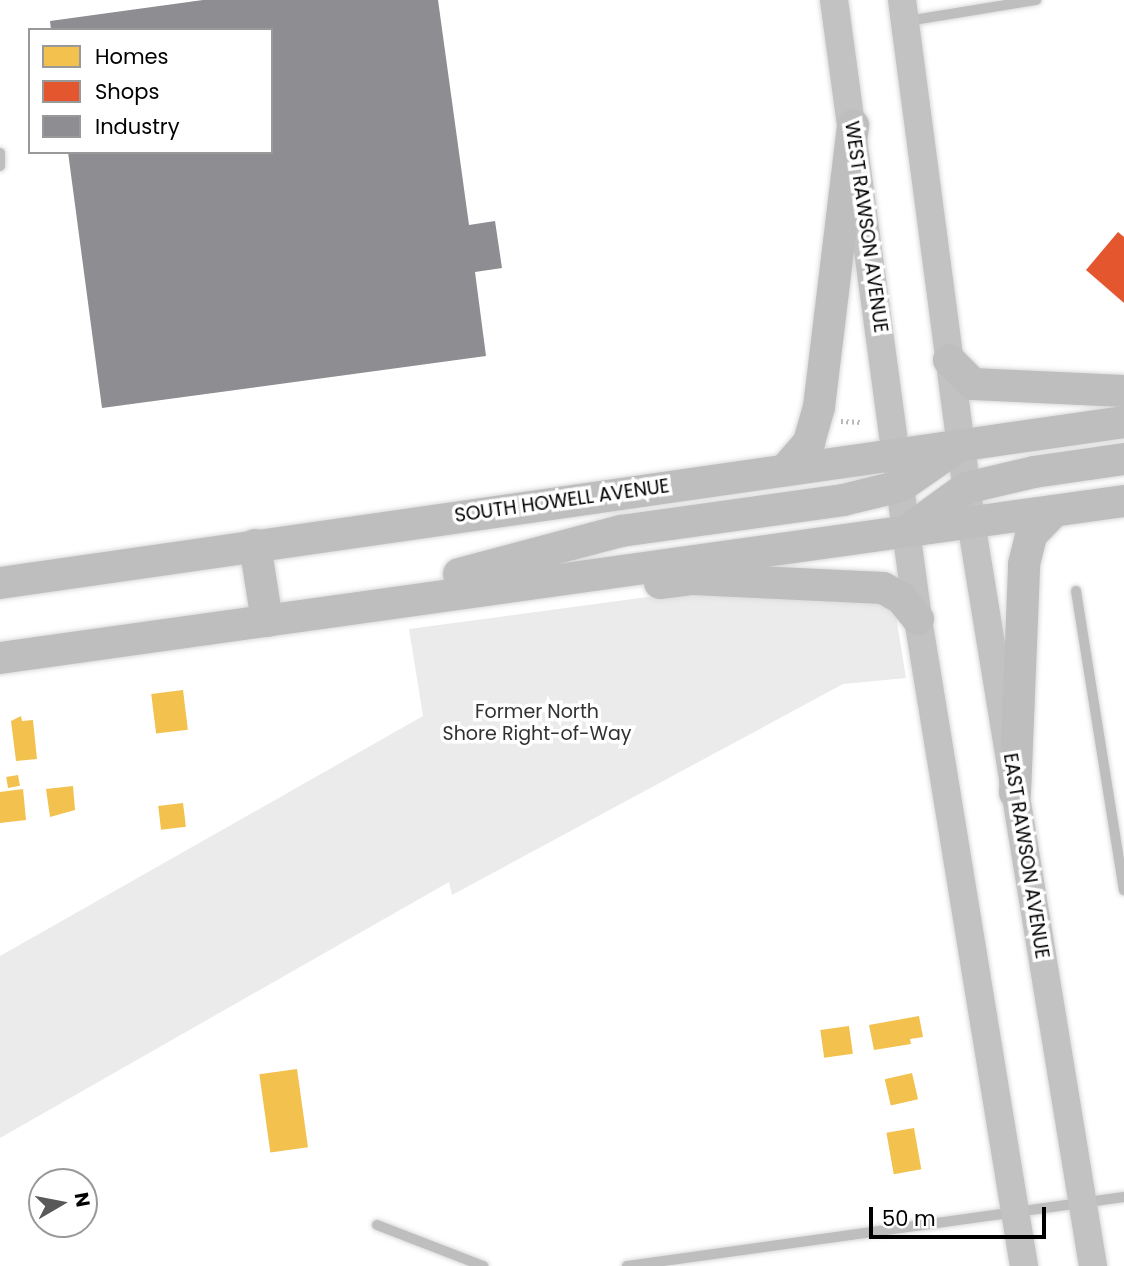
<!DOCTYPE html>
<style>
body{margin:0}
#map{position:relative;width:1124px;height:1266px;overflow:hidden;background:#fff;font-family:Poppins,sans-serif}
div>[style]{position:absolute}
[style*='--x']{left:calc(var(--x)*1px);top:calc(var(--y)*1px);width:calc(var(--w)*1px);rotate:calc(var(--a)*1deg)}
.green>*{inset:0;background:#ebebeb}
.homes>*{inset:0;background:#f2c14e;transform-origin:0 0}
.shops>*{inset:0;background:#e4572e}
.industry>*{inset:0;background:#8d8d92}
.path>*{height:4.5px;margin-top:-2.25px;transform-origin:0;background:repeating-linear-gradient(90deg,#b9b9b9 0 2px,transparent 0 5.5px)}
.roads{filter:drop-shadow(0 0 2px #dbdbdb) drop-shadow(0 0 2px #dbdbdb)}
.service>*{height:10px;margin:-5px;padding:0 5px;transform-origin:5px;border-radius:5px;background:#bebebe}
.secondary>*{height:28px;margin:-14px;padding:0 14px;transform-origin:14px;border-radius:14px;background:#c2c2c2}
.primary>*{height:32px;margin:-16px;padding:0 16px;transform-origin:16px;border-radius:16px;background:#bebebe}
span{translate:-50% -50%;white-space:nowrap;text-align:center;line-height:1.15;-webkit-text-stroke:7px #fff;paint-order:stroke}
.street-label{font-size:19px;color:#000}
.park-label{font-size:19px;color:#313131}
.legend{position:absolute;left:28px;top:28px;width:245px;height:126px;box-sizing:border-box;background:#fff;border:2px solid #999;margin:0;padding:9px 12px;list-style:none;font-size:21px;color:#000}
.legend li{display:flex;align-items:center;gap:14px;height:35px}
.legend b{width:35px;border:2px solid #999}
.north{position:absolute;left:28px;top:1168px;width:70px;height:70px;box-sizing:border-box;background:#fff;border:2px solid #999;border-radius:50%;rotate:80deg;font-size:19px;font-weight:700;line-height:28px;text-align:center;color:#000}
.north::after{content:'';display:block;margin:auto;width:24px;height:32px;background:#595959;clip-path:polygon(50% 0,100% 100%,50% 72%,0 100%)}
.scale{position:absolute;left:869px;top:1207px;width:177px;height:32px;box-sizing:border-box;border:4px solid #000;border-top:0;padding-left:9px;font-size:21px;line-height:24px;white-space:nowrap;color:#000;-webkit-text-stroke:5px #fff;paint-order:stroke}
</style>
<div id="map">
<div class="green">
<div style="clip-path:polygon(677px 593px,889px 604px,896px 616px,906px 678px,843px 684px,452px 895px,449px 882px,0 1138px,0 956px,423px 716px,409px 629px)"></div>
</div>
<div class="homes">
<div style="left:183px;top:690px;width:40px;height:32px;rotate:83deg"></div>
<div style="clip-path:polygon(21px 716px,22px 721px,33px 720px,37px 759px,16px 761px,11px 721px)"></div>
<div style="left:18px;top:775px;width:11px;height:12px;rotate:80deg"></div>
<div style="clip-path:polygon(73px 786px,75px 810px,50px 817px,46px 789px)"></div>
<div style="clip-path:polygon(23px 789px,26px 820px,0 823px,0 792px)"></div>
<div style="left:183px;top:803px;width:24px;height:25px;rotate:83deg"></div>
<div style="clip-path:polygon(919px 1016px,923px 1037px,910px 1039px,911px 1044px,874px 1050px,869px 1025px)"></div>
<div style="left:849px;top:1026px;width:28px;height:29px;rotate:82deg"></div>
<div style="left:297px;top:1069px;width:79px;height:38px;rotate:82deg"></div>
<div style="left:912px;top:1073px;width:27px;height:28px;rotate:77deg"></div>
<div style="left:914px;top:1128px;width:42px;height:28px;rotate:80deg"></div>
</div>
<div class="shops">
<div style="clip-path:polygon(1118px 232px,1124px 237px,1124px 303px,1086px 270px)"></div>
</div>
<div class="industry">
<div style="clip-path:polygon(203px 0,438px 0,469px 225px,495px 221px,502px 268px,475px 272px,486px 356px,102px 408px,68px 152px,271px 152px,271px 30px,51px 30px,50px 21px)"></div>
</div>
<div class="path">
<div style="--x:841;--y:421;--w:20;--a:3"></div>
</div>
<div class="roads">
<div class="service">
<div style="--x:908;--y:21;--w:130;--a:-9.3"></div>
<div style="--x:0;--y:153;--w:13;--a:90"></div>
<div style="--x:1076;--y:591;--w:303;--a:80.9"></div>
<div style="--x:377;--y:1225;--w:114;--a:21.1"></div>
<div style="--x:627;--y:1266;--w:502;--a:-7.9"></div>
</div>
<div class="secondary">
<div style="--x:834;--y:0;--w:625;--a:82.27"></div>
<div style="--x:918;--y:619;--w:656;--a:80.7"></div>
<div style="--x:902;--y:0;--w:527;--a:82.47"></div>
<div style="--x:971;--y:522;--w:754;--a:80.69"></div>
</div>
<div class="primary">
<div style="--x:949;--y:360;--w:34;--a:45"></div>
<div style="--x:973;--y:384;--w:151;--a:2.7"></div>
<div style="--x:785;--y:470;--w:37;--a:-49"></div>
<div style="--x:809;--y:442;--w:36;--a:-74"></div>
<div style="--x:819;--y:407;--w:284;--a:-83.1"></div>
<div style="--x:911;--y:528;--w:68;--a:-36"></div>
<div style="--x:966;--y:488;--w:70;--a:-13.2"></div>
<div style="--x:1034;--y:472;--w:91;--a:-8.2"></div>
<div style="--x:255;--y:545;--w:77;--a:81"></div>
<div style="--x:459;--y:574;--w:168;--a:-14.9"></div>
<div style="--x:621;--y:531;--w:224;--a:-7.9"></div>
<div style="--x:843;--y:500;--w:60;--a:-13.6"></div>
<div style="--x:901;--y:486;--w:67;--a:-34.6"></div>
<div style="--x:0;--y:583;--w:1135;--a:-8.15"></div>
<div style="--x:660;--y:583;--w:33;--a:-7"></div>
<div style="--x:693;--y:579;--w:190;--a:2.7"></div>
<div style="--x:883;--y:588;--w:21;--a:29"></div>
<div style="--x:901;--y:598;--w:27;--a:51"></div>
<div style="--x:0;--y:658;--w:1135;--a:-7.95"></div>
<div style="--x:1015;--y:793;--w:229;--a:-87.7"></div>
<div style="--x:1024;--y:564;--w:30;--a:-76"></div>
<div style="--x:1031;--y:535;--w:33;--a:-46"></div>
</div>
</div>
<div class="street-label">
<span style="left:866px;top:227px;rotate:82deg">WEST RAWSON AVENUE</span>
<span style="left:562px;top:501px;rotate:-8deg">SOUTH HOWELL AVENUE</span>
<span style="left:1026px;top:856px;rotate:81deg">EAST RAWSON AVENUE</span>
</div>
<div class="park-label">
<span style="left:537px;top:723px">Former North<br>Shore Right-of-Way</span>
</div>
<ul class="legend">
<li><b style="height:19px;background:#f2c14e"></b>Homes</li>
<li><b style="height:19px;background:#e4572e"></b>Shops</li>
<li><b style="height:19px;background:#8d8d92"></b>Industry</li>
</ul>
<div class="north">N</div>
<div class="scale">50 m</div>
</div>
